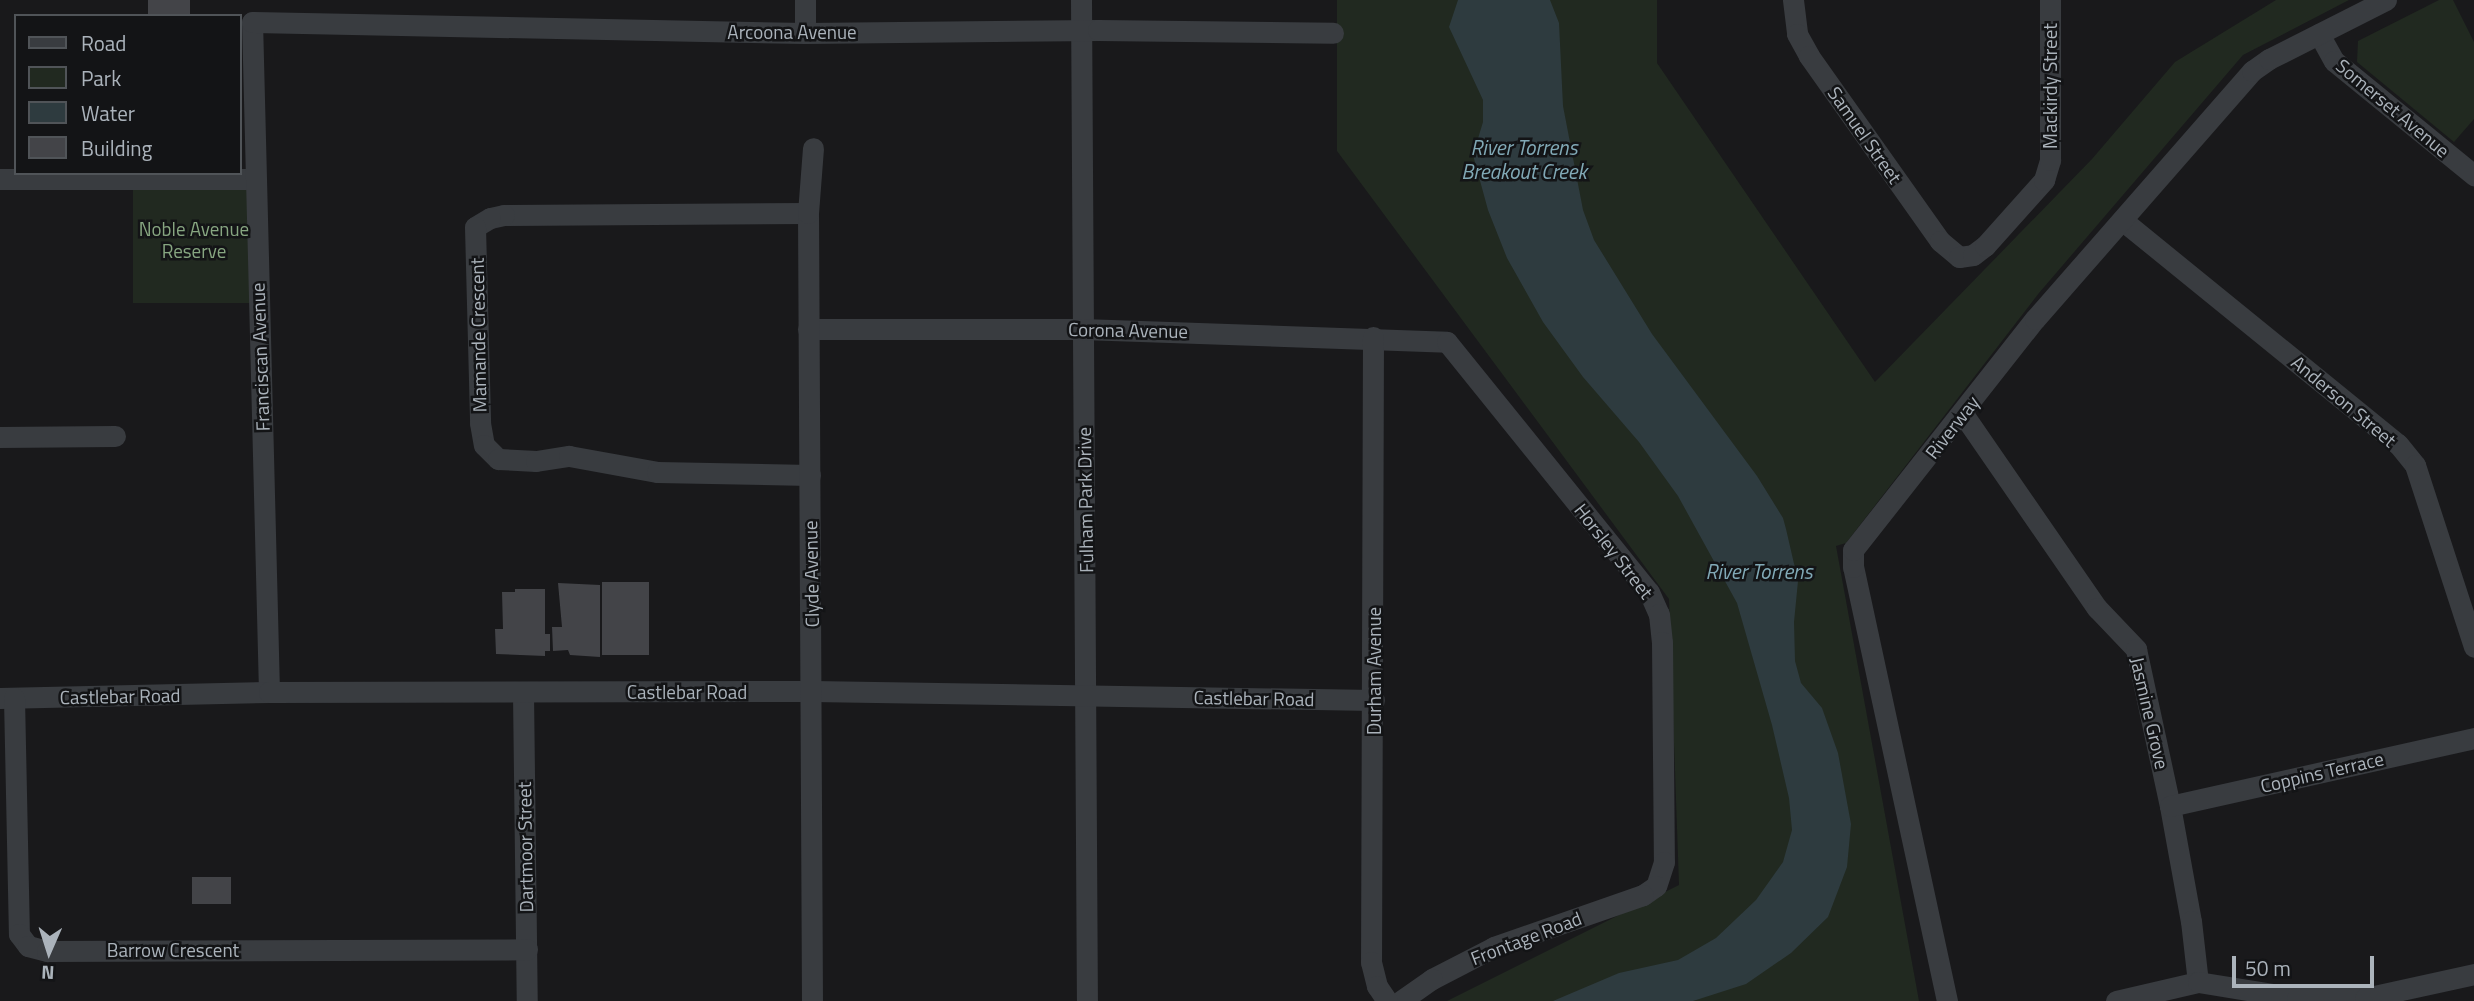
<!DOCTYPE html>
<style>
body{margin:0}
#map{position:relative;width:2474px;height:1001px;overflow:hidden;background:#19191b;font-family:"Titillium Web",sans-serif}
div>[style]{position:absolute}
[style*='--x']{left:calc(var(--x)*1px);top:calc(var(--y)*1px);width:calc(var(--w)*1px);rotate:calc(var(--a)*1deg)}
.green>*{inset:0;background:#212920;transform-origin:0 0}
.water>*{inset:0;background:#2e3b3f}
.building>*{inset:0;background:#434448;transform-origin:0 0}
.street>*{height:21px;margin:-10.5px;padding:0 10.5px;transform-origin:10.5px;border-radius:10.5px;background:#393c40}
span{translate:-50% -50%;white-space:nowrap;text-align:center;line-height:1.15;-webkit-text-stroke:5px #131416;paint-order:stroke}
.street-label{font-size:19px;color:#abb3bb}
.park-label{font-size:19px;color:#87a681}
.water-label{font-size:21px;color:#81a9b6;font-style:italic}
.legend{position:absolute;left:14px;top:14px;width:228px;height:161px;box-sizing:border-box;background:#131416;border:2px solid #505458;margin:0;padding:9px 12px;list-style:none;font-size:21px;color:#abb3bb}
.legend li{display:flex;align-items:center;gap:14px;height:35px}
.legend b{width:35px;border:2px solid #505458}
.north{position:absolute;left:14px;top:917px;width:70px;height:70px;-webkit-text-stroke:5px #131416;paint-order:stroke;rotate:183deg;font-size:19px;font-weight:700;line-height:28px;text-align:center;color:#abb3bb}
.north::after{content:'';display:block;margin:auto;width:24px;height:32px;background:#abb3bb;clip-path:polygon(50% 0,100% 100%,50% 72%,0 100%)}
.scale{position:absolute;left:2232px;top:956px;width:142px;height:32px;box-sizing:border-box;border:4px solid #abb3bb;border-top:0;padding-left:9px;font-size:21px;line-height:24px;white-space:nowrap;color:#abb3bb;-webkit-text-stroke:5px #131416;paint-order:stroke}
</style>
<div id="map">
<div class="green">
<div style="clip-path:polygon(1337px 0,1657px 0,1657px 63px,1875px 382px,2092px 159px,2175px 62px,2276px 0,2349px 0,2243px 55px,2039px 293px,1846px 543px,1836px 546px,1919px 1001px,1447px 1001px,1679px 885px,1669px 599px,1337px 151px)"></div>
<div style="clip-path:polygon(2439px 0,2453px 0,2474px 42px,2474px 119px,2454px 142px,2357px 62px,2358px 41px)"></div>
<div style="left:133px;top:179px;width:121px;height:124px"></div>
</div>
<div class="water">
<div style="clip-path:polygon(1458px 0,1550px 0,1559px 23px,1563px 106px,1583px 210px,1594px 240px,1652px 334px,1757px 476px,1783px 518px,1786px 529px,1798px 581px,1794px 622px,1795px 661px,1801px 683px,1822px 708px,1838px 753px,1851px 824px,1847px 867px,1828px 917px,1791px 953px,1746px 984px,1693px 1001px,1553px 1001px,1619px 973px,1678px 960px,1716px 938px,1756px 900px,1783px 862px,1792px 830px,1789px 798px,1772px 725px,1737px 603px,1678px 496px,1639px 442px,1583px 377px,1543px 322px,1507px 258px,1488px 210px,1473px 155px,1483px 122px,1483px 100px,1449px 27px)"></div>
</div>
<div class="building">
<div style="left:148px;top:0;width:42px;height:16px"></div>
<div style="left:602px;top:582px;width:47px;height:73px"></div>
<div style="clip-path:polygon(558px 583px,600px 585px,600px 657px,570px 655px,568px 650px,553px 651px,552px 627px,562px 627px)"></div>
<div style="clip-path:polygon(515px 589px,545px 589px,545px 634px,550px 634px,550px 651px,545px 651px,545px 656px,496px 654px,495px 629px,503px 629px,502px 592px,515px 592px)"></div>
<div style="left:192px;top:877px;width:39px;height:27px"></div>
</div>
<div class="street">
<div style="--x:805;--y:0;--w:33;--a:90"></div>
<div style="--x:1081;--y:0;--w:1001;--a:89.66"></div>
<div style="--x:1793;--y:0;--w:34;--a:83"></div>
<div style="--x:1797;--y:34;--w:25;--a:61"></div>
<div style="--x:1809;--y:56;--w:227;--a:54.7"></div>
<div style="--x:1940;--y:241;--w:25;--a:40"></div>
<div style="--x:1959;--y:257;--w:14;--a:-8"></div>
<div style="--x:1973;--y:255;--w:15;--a:-37"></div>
<div style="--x:1985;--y:246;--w:89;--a:-48.2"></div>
<div style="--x:2044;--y:180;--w:21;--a:-73"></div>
<div style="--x:2050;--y:160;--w:160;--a:-90"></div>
<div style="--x:2319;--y:34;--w:31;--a:61"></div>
<div style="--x:2334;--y:61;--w:181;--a:39.2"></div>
<div style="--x:0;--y:179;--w:254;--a:0"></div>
<div style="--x:808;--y:213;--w:304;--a:179.6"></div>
<div style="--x:504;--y:215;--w:14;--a:168"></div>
<div style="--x:490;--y:218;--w:17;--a:149"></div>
<div style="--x:475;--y:227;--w:196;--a:88.5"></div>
<div style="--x:480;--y:423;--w:22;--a:80"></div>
<div style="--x:484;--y:445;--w:20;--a:45"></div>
<div style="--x:498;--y:459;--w:38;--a:3"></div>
<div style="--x:536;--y:461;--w:33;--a:-9"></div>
<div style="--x:569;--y:456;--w:89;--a:10.3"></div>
<div style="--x:657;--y:472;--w:153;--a:1.1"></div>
<div style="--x:2122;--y:220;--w:355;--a:39.1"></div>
<div style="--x:2398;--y:444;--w:27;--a:51"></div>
<div style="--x:2415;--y:465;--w:191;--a:72"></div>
<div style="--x:808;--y:329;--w:274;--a:0"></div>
<div style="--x:1082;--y:329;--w:365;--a:2"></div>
<div style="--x:1447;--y:342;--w:321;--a:51.1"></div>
<div style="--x:1649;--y:592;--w:24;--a:66"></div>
<div style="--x:1659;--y:614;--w:28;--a:84"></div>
<div style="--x:1662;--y:642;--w:220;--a:89.5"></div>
<div style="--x:1664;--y:862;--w:25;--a:108"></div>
<div style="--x:1656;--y:886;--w:16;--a:145"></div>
<div style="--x:1643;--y:895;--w:158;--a:160.8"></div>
<div style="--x:1494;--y:947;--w:70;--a:152.7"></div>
<div style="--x:1432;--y:979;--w:38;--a:145"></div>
<div style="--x:1373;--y:337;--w:625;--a:90.18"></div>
<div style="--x:1371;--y:962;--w:25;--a:76"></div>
<div style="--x:1377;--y:986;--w:18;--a:56"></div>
<div style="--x:1963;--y:414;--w:236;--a:55.4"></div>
<div style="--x:2097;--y:608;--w:57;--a:46.4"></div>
<div style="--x:2136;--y:649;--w:161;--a:77.8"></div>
<div style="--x:2170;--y:806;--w:117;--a:79.7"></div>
<div style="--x:2191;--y:921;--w:61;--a:83.5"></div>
<div style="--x:0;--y:437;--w:115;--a:-0.5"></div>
<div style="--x:269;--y:692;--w:670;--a:-91.45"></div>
<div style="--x:252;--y:22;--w:553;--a:1.14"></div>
<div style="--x:805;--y:33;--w:293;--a:-0.6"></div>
<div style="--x:1098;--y:30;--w:235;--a:0.7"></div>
<div style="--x:523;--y:693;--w:308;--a:89.3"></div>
<div style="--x:0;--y:698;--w:269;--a:-1.3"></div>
<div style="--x:269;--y:692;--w:543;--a:-0.11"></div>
<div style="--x:812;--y:691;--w:562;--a:0.92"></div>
<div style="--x:14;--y:698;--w:236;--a:88.8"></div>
<div style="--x:19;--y:934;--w:15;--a:53"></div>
<div style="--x:28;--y:946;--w:20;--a:15"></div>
<div style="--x:47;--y:951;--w:480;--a:-0.2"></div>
<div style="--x:2170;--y:806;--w:312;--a:-12.6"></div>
<div style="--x:812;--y:1001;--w:788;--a:-90.29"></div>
<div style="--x:808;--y:213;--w:65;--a:-85.6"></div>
<div style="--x:1947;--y:1001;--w:444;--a:-102.2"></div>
<div style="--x:1853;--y:567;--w:17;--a:-90"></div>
<div style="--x:1853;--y:550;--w:294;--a:-51.8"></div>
<div style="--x:2035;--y:319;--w:330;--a:-48.8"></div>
<div style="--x:2252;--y:71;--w:21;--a:-35"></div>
<div style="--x:2269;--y:59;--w:131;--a:-26.8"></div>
<div style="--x:2116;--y:1001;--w:84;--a:-13"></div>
<div style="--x:2198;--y:982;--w:100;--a:9.2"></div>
<div style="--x:2297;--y:998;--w:68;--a:0"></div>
<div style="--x:2365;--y:998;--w:112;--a:-12.4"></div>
</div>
<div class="street-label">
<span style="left:792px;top:32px">Arcoona Avenue</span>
<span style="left:2050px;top:86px;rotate:-90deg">Mackirdy Street</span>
<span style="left:2393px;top:108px;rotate:40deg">Somerset Avenue</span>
<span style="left:1865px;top:135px;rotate:55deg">Samuel Street</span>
<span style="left:1128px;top:330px;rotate:1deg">Corona Avenue</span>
<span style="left:478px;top:335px;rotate:-91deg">Mamande Crescent</span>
<span style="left:260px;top:357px;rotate:-92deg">Franciscan Avenue</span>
<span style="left:2344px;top:401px;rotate:40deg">Anderson Street</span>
<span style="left:1952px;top:427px;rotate:-52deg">Riverway</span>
<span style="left:1085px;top:500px;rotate:-91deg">Fulham Park Drive</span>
<span style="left:1614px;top:551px;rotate:52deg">Horsley Street</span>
<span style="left:811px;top:574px;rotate:-91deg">Clyde Avenue</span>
<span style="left:1374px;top:671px;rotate:-90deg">Durham Avenue</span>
<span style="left:687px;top:692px">Castlebar Road</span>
<span style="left:120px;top:696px;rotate:-1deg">Castlebar Road</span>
<span style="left:1254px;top:698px;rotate:1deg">Castlebar Road</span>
<span style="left:2150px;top:713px;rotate:77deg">Jasmine Grove</span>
<span style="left:2322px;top:772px;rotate:-13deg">Coppins Terrace</span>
<span style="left:525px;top:847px;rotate:-91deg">Dartmoor Street</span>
<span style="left:1526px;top:938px;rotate:-21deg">Frontage Road</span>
<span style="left:173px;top:950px">Barrow Crescent</span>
</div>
<div class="park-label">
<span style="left:194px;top:240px">Noble Avenue<br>Reserve</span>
</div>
<div class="water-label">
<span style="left:1524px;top:159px">River Torrens<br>Breakout Creek</span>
<span style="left:1759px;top:571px">River Torrens</span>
</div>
<ul class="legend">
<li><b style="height:9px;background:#393c40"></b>Road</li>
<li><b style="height:19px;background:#212920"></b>Park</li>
<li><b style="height:19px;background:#2e3b3f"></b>Water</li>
<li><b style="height:19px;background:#434448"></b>Building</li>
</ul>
<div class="north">N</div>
<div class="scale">50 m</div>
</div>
